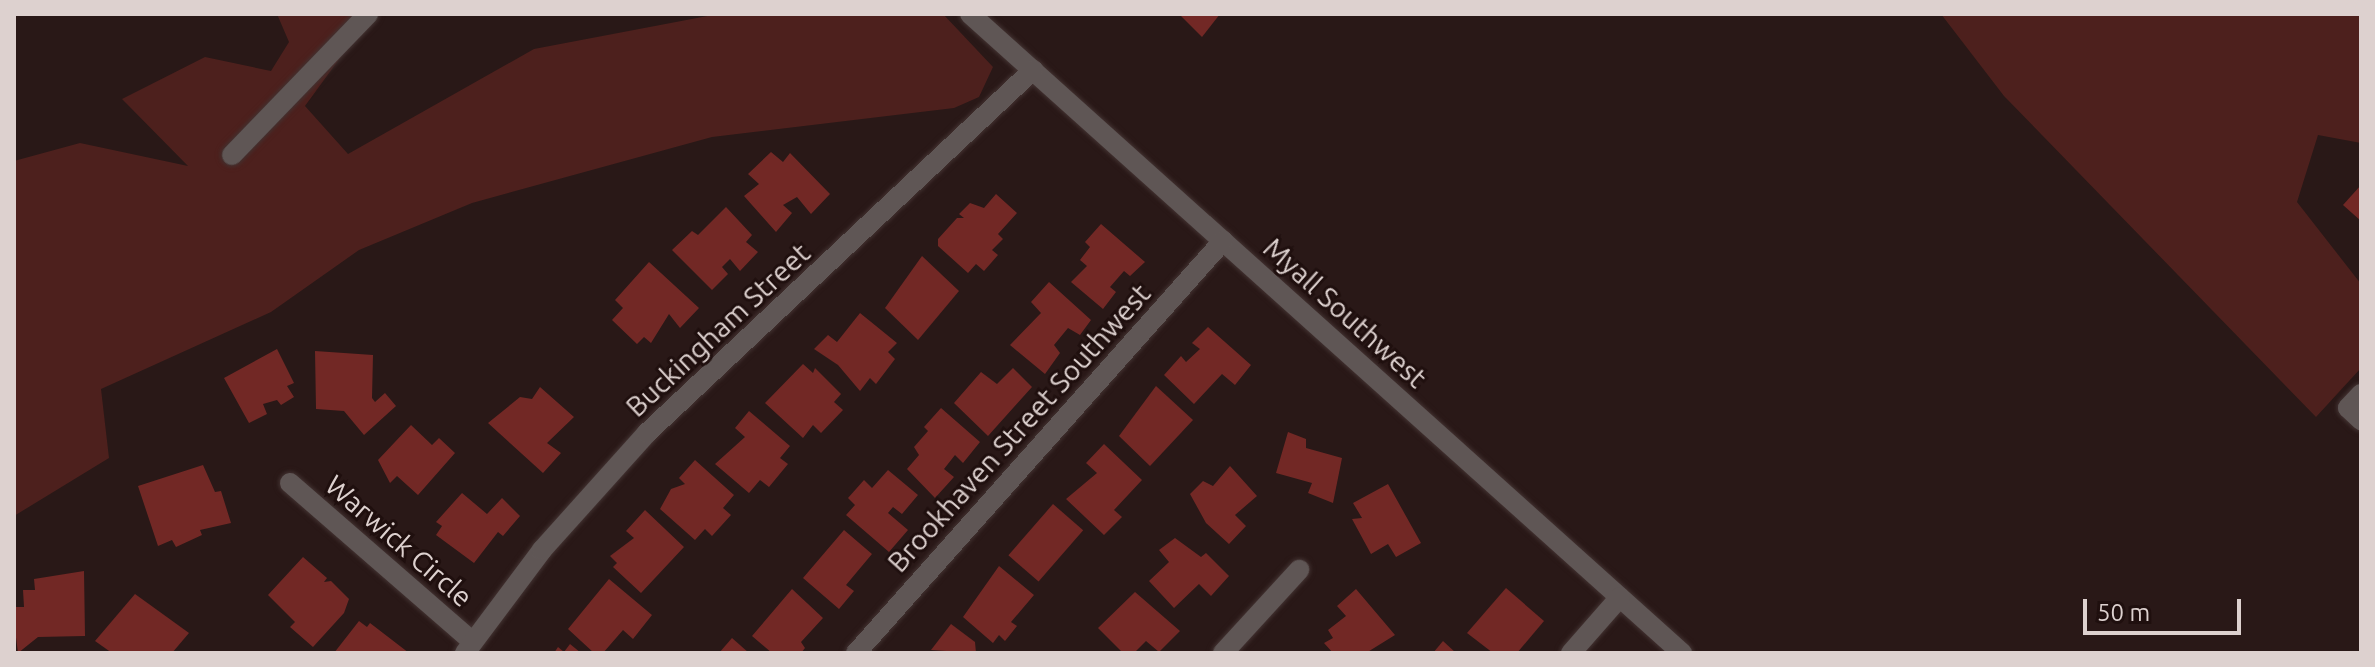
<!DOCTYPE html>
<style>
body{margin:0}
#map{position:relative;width:2375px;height:667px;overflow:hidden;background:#291817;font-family:Ubuntu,sans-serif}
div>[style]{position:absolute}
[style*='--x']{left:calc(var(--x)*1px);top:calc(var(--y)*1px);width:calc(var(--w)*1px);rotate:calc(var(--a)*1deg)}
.green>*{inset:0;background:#4d201d}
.building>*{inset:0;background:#722825;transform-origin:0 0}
.roads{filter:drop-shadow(0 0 2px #423231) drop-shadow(0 0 2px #423231)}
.minor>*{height:20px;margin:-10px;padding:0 10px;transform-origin:10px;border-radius:10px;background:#5f5655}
span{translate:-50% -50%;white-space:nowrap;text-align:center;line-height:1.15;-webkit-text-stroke:6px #1f0f0e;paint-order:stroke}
.street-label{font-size:28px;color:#ddd1cf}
.frame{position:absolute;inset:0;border:16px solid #ddd1cf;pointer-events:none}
.scale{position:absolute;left:2083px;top:599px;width:158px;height:36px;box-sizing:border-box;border:4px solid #ddd1cf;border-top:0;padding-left:10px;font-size:24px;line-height:28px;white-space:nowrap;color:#ddd1cf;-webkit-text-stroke:6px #1f0f0e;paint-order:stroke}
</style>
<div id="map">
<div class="green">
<div style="clip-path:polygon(277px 14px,372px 14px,305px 106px,348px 154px,534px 49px,718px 14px,943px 14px,993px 67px,979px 97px,954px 108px,712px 137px,472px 203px,359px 250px,271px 312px,101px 389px,109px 458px,14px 516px,14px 161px,80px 143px,188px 166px,122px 99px,205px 57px,271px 71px,289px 42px)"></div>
<div style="clip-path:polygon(1941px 14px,2361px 14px,2361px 143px,2318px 135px,2297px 202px,2361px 284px,2361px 368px,2316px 417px,2004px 96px)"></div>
</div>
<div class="building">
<div style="clip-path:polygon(1179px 14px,1220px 14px,1202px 37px)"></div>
<div style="clip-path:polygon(771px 152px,783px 162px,790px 153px,830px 194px,811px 214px,797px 197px,783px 205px,792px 213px,776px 232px,744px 196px,759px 184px,748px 174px)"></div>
<div style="clip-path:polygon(2361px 185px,2361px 221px,2343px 205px)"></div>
<div style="clip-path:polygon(996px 194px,1017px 213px,998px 234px,1003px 239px,992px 250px,998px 255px,984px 271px,976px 264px,968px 273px,938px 246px,938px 239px,957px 218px,964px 218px,959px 214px,970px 203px,984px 208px)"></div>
<div style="clip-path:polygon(726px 207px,752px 235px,746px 242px,758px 252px,740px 271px,730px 259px,722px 267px,728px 274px,712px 290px,672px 250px,692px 231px,698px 235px)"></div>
<div style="clip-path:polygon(1101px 224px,1145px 262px,1130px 276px,1124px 271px,1110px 287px,1116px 292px,1103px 309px,1071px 282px,1087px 266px,1080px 260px,1090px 247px,1085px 242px)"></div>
<div style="clip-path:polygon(922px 256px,959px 291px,918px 340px,885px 308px)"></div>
<div style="clip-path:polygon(649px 262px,699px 308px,680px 328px,669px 314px,651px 343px,644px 337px,637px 344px,612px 320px,623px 308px,615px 300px)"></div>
<div style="clip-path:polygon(1049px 282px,1091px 320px,1080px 335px,1068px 328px,1054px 345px,1060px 353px,1045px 374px,1010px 345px,1041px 313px,1031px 302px)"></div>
<div style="clip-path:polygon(860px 313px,897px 343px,888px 352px,895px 359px,876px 384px,870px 378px,860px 391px,838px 365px,814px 349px,828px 335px,837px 342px)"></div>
<div style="clip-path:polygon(1208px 327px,1251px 365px,1235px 385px,1222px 374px,1194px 404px,1164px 375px,1181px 356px,1186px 362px,1200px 349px,1192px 343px)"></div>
<div style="clip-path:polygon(277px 349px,294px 383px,287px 386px,294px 397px,281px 405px,277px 400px,263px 404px,267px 414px,249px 423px,224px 378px)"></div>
<div style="clip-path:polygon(315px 351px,373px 355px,372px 398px,375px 402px,385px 393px,396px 406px,364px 435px,344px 411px,316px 409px)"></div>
<div style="clip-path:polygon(803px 364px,813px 373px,815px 368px,841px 394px,834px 402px,843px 410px,821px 433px,813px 425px,803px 438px,765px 403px)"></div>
<div style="clip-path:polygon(1013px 368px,1032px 387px,988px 436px,954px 403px,981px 372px,997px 384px)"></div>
<div style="clip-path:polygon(1156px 386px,1193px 420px,1150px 466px,1119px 436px)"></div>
<div style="clip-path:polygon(540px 387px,574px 417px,547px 443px,561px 453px,543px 473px,488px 423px,520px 397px,532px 399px)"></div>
<div style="clip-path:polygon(941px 408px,980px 442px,963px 463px,955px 455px,944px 469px,954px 477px,935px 498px,907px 469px,919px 455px,914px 447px,928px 431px,924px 427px)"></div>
<div style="clip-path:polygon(749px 411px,790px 446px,780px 458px,788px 464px,769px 487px,760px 480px,749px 493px,715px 464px,745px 437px,735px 428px)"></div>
<div style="clip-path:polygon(411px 425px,432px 445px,439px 438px,455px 453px,418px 495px,397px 476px,390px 483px,378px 460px)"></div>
<div style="clip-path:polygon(1288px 432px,1306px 439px,1306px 448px,1342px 458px,1333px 503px,1308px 493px,1312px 483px,1276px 473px)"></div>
<div style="clip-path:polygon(1104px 444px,1142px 480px,1114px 510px,1122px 517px,1104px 535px,1066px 499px,1097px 473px,1086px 463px)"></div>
<div style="clip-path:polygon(695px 460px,734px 495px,723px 508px,731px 515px,712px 536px,705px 529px,695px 540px,660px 509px,671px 489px,685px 484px,679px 478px)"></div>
<div style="clip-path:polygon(203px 465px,215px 492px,221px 491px,231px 523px,200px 530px,202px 535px,176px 547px,172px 540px,158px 546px,138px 486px)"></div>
<div style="clip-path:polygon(1230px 466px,1257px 496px,1235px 515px,1246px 526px,1229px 544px,1206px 523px,1190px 494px,1203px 481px,1213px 486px)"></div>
<div style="clip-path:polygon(888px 470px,918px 495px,902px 514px,893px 507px,888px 513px,908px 530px,889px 552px,846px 515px,855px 505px,848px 498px,864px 480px,872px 488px)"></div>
<div style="clip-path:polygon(1388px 484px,1421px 543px,1396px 557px,1388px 544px,1371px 554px,1352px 519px,1362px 518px,1353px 503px)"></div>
<div style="clip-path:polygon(462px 493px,487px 514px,502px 498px,520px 516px,503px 536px,498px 532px,474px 563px,436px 535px,442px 526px,436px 522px)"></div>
<div style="left:1053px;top:504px;width:40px;height:68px;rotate:41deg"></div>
<div style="clip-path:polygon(645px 510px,684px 547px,641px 593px,613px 567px,617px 563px,610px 556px,634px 538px,626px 531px)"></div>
<div style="clip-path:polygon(844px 530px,872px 554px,846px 585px,854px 591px,839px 609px,803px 578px)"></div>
<div style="clip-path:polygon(1175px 538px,1201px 557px,1206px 553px,1229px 576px,1211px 596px,1199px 584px,1174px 608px,1149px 581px,1169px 562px,1159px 550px)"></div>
<div style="clip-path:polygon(303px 557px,327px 578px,324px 582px,331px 581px,349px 599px,344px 613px,313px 647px,290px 627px,295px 622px,268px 595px)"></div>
<div style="clip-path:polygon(999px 566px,1034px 595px,1011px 622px,1017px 626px,1005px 641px,999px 635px,993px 643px,963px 617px)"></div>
<div style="clip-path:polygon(84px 571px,85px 636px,38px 637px,18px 653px,14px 622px,16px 607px,24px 607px,23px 590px,35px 590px,34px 579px)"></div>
<div style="clip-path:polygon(609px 579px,652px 615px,633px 639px,623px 630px,603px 653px,594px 653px,568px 629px)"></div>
<div style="clip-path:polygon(1506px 588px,1544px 621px,1517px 653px,1493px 653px,1467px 633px)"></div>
<div style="clip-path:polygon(792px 589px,823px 618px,801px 642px,805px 648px,801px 653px,772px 653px,752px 636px)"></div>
<div style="clip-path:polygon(1356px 589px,1395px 635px,1366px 653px,1333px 653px,1324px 643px,1333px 638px,1328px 630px,1346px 616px,1337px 606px)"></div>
<div style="clip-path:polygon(1135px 592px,1180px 631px,1159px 652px,1146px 641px,1134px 653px,1123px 653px,1098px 628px)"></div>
<div style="clip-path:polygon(135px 594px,189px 633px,172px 653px,112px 653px,95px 641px)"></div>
<div style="clip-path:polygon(359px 621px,367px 627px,370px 623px,409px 653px,334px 653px)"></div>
<div style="clip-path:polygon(951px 624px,975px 642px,976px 653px,931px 650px)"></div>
<div style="clip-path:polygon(732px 638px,749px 653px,719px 653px)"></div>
<div style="clip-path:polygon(1443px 641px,1456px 653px,1433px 653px)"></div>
<div style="clip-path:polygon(570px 644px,581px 653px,554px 653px,558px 647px,564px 652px)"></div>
</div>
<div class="roads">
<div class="minor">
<div style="--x:970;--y:14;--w:957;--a:41.91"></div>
<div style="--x:232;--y:155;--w:196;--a:-46"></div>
<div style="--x:2361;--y:394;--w:19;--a:133"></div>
<div style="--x:2348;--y:408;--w:18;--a:43"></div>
<div style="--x:290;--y:483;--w:242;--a:41"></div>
<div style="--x:465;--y:653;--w:129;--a:-53.2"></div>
<div style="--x:542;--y:550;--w:157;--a:-48.1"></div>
<div style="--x:647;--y:433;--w:530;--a:-43.24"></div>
<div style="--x:856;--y:653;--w:552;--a:-48.31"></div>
<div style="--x:1223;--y:653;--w:113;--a:-47.5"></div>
<div style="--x:1571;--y:653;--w:74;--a:-48.8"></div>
</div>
</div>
<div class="street-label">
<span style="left:1345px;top:313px;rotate:42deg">Myall Southwest</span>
<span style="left:718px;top:330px;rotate:-43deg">Buckingham Street</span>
<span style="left:1019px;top:428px;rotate:-48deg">Brookhaven Street Southwest</span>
<span style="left:399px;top:541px;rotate:41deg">Warwick Circle</span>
</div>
<div class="frame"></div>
<div class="scale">50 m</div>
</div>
